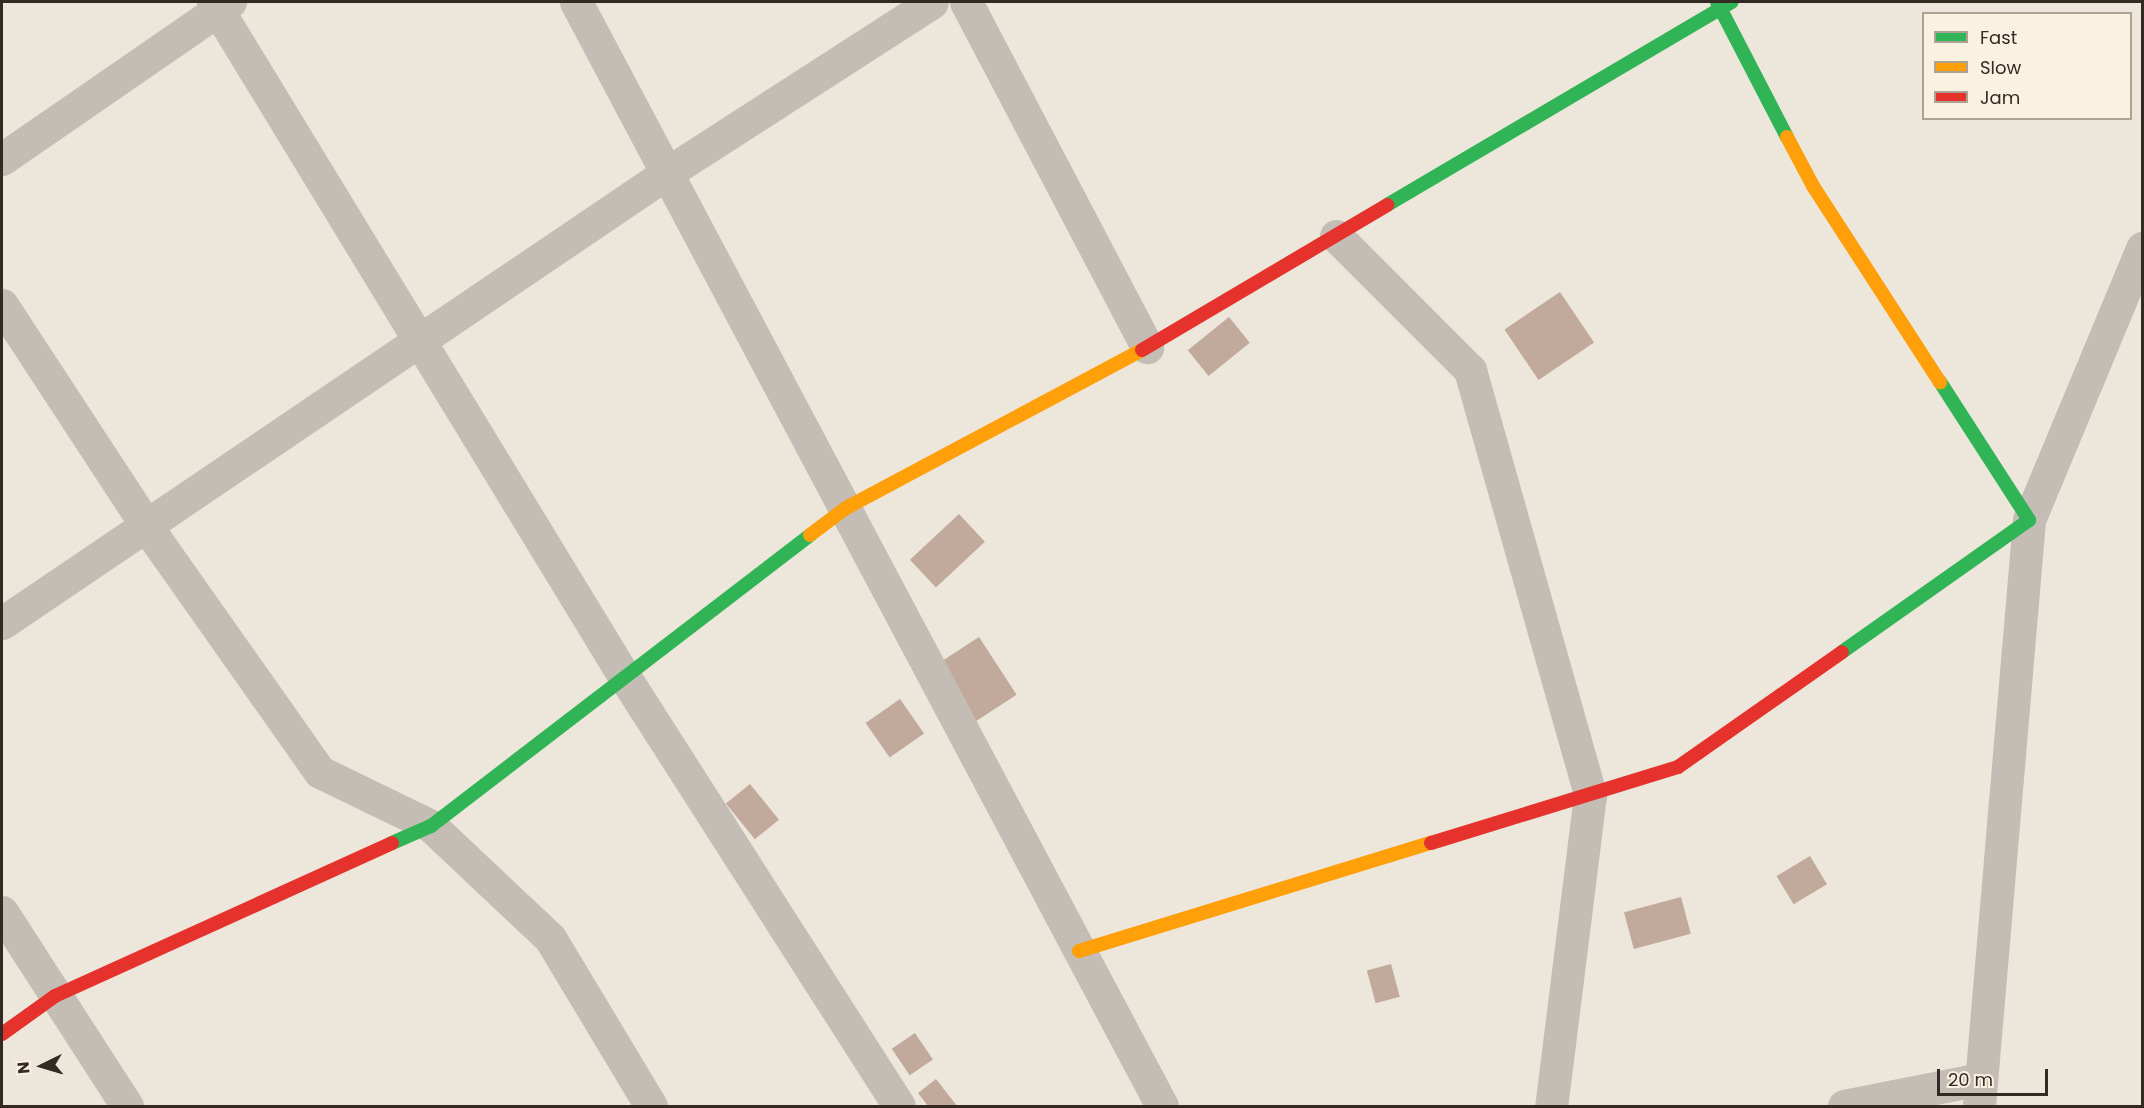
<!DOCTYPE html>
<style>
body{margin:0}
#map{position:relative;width:2144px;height:1108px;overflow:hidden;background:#ece6db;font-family:Poppins,sans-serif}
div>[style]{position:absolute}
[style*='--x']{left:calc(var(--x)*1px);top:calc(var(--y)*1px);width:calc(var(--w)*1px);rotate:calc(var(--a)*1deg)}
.building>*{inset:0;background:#c1aa9c;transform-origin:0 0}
.street>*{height:33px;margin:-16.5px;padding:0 16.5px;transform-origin:16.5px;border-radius:16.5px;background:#c3bdb5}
.fast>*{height:14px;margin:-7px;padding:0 7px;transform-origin:7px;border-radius:7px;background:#30b455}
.slow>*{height:14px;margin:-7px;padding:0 7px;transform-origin:7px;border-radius:7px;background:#ff9f0a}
.jam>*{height:14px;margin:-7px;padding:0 7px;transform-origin:7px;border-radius:7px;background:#e5322d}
span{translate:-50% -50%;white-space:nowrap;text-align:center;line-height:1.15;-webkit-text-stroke:4.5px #faf1e1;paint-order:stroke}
.frame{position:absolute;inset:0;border:3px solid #342a24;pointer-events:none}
.legend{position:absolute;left:1922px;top:12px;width:210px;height:108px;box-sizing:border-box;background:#faf1e1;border:2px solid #aba195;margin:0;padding:8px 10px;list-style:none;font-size:18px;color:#342a24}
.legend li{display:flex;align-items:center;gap:12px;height:30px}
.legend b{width:30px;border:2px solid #aba195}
.north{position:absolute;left:12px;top:1036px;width:60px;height:60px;-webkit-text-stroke:4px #faf1e1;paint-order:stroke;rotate:265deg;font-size:16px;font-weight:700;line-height:24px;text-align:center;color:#342a24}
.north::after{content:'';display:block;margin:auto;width:21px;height:27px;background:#342a24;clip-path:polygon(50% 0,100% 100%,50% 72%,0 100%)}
.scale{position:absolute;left:1937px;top:1069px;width:111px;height:27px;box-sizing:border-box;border:3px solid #342a24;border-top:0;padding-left:8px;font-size:18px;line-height:21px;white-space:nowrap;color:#342a24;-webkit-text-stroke:4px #faf1e1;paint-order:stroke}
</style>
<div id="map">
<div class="building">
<div style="left:1560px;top:292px;width:61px;height:67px;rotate:56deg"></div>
<div style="left:1229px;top:317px;width:33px;height:53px;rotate:51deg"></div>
<div style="left:959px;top:514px;width:38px;height:67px;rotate:47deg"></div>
<div style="left:979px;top:637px;width:69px;height:50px;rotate:57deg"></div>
<div style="left:900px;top:699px;width:42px;height:42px;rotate:55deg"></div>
<div style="left:750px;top:784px;width:46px;height:31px;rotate:51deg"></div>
<div style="left:1810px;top:856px;width:33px;height:39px;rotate:59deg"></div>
<div style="left:1681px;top:897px;width:38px;height:59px;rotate:75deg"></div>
<div style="left:1391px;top:964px;width:34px;height:25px;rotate:75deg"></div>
<div style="left:915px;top:1033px;width:32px;height:28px;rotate:56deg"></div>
<div style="clip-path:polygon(936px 1079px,957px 1106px,928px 1106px,918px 1093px)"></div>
</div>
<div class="street">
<div style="--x:213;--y:2;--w:789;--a:58.63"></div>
<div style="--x:624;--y:676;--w:510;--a:57.4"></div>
<div style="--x:576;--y:2;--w:1250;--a:62.04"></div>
<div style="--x:966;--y:2;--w:390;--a:62.3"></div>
<div style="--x:2;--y:159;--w:277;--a:-34.6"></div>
<div style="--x:1336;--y:236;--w:190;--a:45"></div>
<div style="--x:1470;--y:370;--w:442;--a:74.2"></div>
<div style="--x:1590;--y:795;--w:313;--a:97.1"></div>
<div style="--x:2;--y:305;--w:265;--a:56.8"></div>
<div style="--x:147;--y:527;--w:300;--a:54.8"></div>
<div style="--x:320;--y:772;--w:123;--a:25.9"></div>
<div style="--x:431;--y:826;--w:163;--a:43.3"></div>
<div style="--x:550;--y:938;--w:196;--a:59"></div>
<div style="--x:2;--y:623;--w:803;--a:-34.09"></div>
<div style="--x:667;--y:173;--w:315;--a:-32.8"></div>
<div style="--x:2;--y:912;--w:231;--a:57.2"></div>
<div style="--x:1844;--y:1106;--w:139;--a:-11.2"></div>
<div style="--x:1979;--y:1106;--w:588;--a:-85.12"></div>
<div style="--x:2029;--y:520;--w:295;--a:-67.4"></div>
</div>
<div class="fast">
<div style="--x:1717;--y:2;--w:152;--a:62.6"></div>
<div style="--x:1387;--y:205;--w:400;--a:-30.5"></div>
<div style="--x:1842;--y:652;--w:229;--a:-35.2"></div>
<div style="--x:2029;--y:520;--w:164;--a:-122.8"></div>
<div style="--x:392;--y:843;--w:43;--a:-23.6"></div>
<div style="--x:431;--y:826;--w:478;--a:-37.5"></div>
</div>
<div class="slow">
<div style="--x:1787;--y:137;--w:55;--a:62"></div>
<div style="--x:1813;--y:186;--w:234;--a:57.1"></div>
<div style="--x:810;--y:535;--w:45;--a:-36.9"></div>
<div style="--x:846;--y:508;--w:336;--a:-28.1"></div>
<div style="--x:1079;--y:951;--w:368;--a:-17.1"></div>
</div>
<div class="jam">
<div style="--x:1142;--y:350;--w:285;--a:-30.6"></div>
<div style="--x:1431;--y:843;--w:258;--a:-17.1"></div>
<div style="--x:1678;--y:767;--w:200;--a:-35"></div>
<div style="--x:2;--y:1034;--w:65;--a:-35.6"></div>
<div style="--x:55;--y:996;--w:370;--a:-24.4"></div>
</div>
<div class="frame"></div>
<ul class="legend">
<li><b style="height:8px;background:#30b455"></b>Fast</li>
<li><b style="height:8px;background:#ff9f0a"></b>Slow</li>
<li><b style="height:8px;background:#e5322d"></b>Jam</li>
</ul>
<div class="north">N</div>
<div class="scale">20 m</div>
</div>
